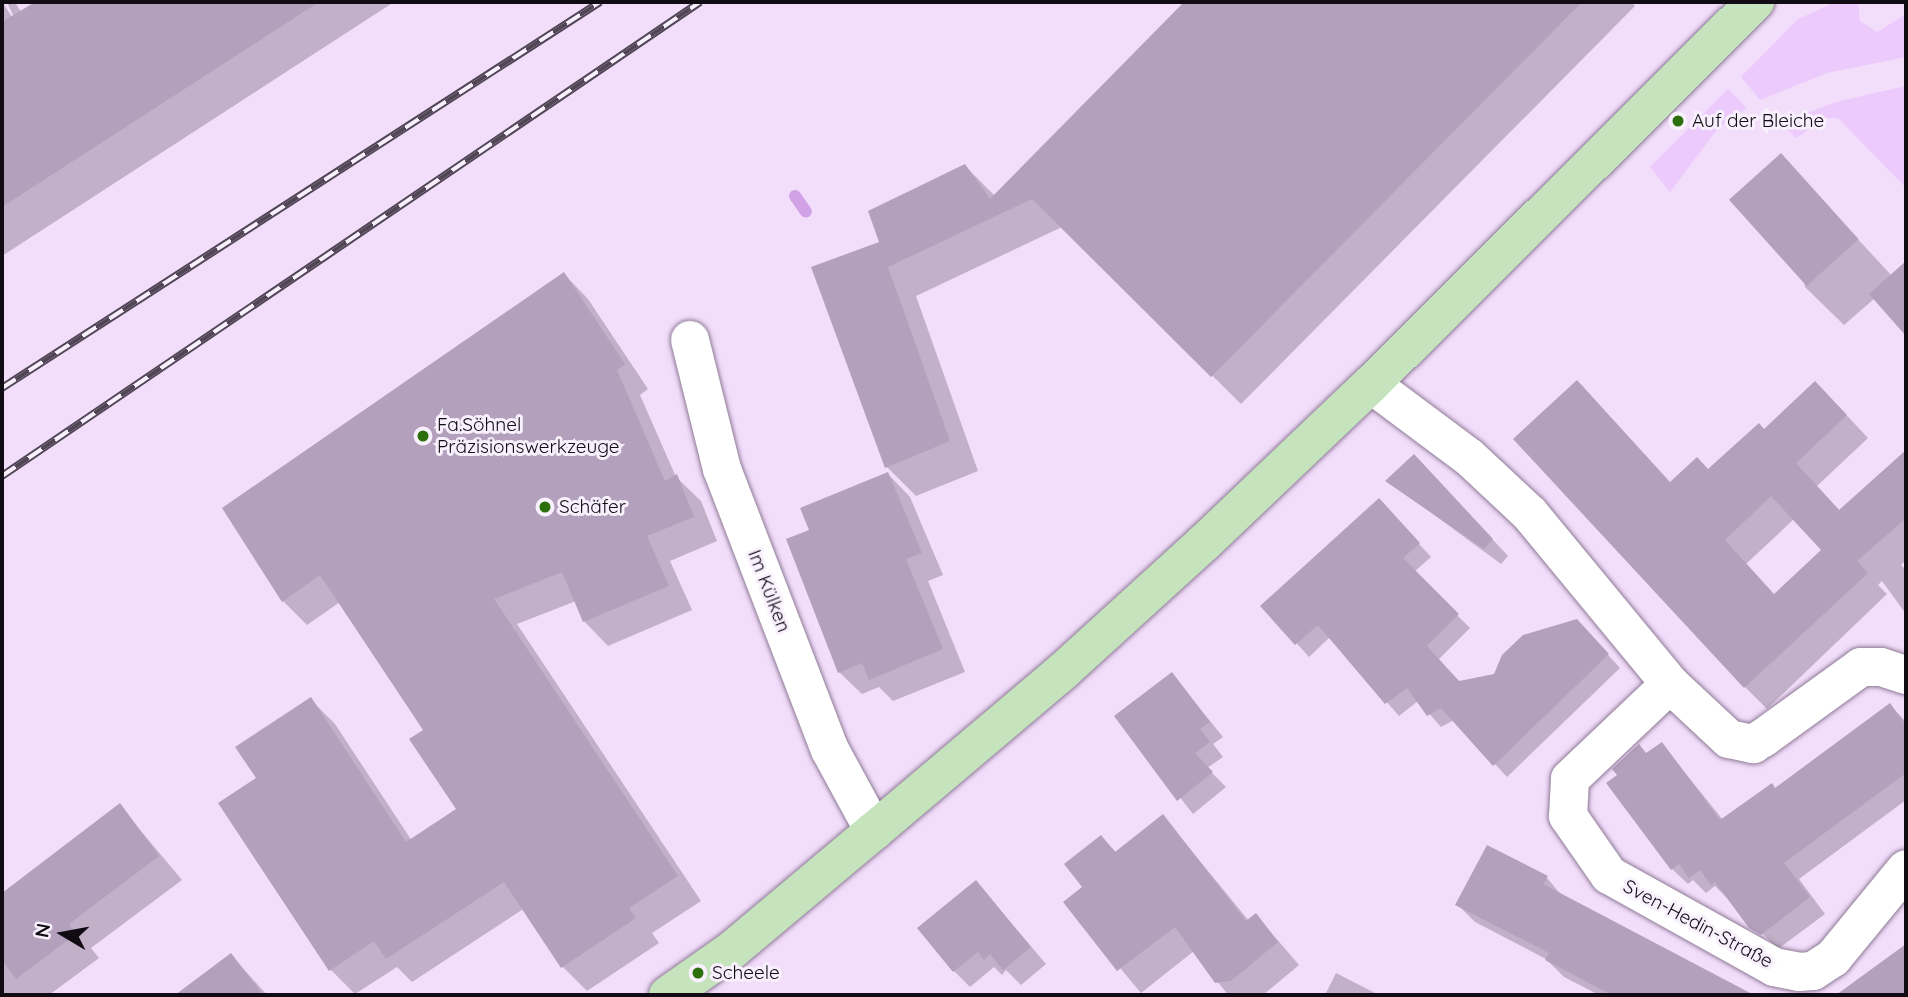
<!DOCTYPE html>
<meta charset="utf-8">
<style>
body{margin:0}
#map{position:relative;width:1908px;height:997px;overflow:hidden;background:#f2ddfb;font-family:Quicksand,sans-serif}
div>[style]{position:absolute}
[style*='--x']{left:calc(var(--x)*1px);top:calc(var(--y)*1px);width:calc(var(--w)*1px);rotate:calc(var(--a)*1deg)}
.green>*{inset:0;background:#edcafc}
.shadow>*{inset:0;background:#0003}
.stream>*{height:12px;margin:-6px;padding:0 6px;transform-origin:6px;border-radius:6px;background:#d1a2e5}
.building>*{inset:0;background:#b3a0bc;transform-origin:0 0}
.roads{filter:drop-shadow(0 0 2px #8e7b96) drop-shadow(0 0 2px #8e7b96)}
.minor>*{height:38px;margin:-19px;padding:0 19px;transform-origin:19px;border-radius:19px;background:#fff}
.major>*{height:38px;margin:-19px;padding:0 19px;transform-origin:19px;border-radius:19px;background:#c5e3bc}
.rail>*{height:8px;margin-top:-4px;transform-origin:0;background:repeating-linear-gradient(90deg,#f8f0fc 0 16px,#504655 0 32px);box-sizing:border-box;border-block:2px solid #504655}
.dots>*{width:19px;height:19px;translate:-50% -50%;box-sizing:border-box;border:4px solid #f8f0fc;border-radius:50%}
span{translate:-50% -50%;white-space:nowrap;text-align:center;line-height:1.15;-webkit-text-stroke:6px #f8f0fc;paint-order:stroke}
.poi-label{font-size:19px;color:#110b14}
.left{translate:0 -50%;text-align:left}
.street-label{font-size:19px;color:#110b14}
.frame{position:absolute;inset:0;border:4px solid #110b14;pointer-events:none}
.north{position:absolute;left:28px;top:899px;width:70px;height:70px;-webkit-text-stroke:5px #f8f0fc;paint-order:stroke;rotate:280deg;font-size:19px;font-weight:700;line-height:28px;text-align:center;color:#110b14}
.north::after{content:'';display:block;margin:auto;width:24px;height:32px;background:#110b14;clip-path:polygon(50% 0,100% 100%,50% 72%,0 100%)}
</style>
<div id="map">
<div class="green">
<div style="clip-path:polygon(1836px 2px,1858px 2px,1860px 21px,1877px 32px,1906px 14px,1906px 57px,1827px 73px,1760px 100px,1741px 77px,1798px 19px)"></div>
<div style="clip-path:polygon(1906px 86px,1906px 188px,1838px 118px,1826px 118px,1796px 138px,1781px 123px,1836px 102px)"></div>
<div style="clip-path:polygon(1728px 89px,1747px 108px,1719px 127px,1670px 192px,1650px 167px)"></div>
</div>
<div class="shadow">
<div style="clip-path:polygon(2px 2px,17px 24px,7px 2px,15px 2px,21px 12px,38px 2px,394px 2px,2px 256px)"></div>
<div style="clip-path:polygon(1187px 2px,1631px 2px,1635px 6px,1241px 404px,1062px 227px,916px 296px,978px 471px,916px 496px,887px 467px,881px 243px,965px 166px,995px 196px)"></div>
<div style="clip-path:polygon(1781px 156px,1892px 276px,1906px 263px,1906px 333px,1875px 298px,1844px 325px,1805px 287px)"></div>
<div style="clip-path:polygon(564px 274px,588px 299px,648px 389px,640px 395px,676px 477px,701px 501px,717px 541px,670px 561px,692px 610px,608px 646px,584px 621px,576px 601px,517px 624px,701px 901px,652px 933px,659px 943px,587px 991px,562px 966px,563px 883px,412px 982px,397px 967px,355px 994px,331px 970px,221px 803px,258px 778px,310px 699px,335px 724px,412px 841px,458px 810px,426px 731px,340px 602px,307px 625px,283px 601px)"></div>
<div style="clip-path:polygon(evenodd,1837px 405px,1868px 438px,1817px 486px,1840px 511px,1906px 452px,1906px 560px,1901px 565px,1906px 570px,1906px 614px,1882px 581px,1878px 585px,1887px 594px,1767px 709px,1745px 687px,1671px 483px,1709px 471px,1764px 431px,1837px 405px,1794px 519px,1823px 550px,1775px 596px,1746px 564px,1794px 519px)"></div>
<div style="clip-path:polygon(1430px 472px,1508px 556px,1501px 564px,1388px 481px)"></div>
<div style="clip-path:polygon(888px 474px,910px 497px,943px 575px,928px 581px,965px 672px,893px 701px,879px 687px,862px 694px,839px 672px,811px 531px)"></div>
<div style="clip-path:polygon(1391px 513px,1431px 557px,1414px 572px,1470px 628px,1438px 660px,1460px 682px,1495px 676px,1589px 634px,1620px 668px,1507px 777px,1454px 720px,1441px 727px,1418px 701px,1399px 716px,1330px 637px,1309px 657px,1263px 606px)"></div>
<div style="clip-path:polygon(1172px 674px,1223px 737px,1213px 744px,1223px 757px,1207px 768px,1226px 787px,1193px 814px,1116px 716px)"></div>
<div style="clip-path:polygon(1890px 705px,1906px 722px,1906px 800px,1799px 879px,1825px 914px,1778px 949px,1715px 886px,1706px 893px,1693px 880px,1688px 884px,1672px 869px,1647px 754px,1662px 744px,1723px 820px,1776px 790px)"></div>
<div style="clip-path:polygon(120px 806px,182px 880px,91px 948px,99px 958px,49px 995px,2px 995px,2px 895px)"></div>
<div style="clip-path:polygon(1163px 816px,1249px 921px,1256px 915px,1299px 965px,1263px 995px,1228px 995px,1194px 951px,1141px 993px,1065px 902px,1084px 887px,1101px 837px,1117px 853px)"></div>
<div style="clip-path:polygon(1547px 878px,1563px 897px,1747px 995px,1599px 995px,1564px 977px,1546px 959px,1475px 922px,1458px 905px)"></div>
<div style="clip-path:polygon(976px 882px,1046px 964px,1021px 985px,1006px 970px,1002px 975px,994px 967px,970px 987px,954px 971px)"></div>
<div style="clip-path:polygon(231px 955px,267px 995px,178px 995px)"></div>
<div style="clip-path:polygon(1336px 973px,1379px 995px,1325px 995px)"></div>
</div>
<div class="stream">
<div style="--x:795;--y:196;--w:19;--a:55"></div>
</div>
<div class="building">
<div style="clip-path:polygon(35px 2px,319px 2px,2px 207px,2px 22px)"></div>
<div style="clip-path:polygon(1184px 2px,1582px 2px,1211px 377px,1032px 199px,888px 267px,950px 441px,885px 468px,811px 267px,879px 242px,868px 211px,965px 164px,990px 199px)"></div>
<div style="left:1781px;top:153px;width:116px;height:70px;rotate:48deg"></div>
<div style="clip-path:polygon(1906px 261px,1906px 336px,1869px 294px)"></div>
<div style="clip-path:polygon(564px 272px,625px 364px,617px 370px,665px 481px,677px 474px,694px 517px,647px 536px,669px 586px,583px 622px,562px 572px,494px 599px,678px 876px,629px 908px,636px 918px,561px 968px,504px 882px,386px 959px,374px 941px,329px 971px,218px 803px,256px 778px,235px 747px,311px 697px,406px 842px,456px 809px,409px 739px,423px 730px,320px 575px,282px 602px,222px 508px)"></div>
<div style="clip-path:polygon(evenodd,1577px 380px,1670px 482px,1697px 457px,1708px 469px,1759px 423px,1764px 429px,1815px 381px,1847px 415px,1796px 463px,1839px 510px,1906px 450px,1906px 518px,1857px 561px,1868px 573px,1744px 688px,1513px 439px,1577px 380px,1771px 496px,1821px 550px,1774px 594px,1725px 540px,1771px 496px)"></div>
<div style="clip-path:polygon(1414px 454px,1493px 539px,1484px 549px,1385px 481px)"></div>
<div style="clip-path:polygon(888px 472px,922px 553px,906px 559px,943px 649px,869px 680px,862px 663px,838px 673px,786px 539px,809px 530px,800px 508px)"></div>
<div style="clip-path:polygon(1379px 498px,1420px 543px,1403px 558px,1459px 614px,1427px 646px,1459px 681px,1494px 674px,1502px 655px,1523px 635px,1577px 619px,1609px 654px,1493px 766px,1441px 708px,1427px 716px,1407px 688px,1385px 704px,1318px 625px,1295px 645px,1260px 606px)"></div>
<div style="clip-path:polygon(1172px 672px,1210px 722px,1200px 729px,1210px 742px,1195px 753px,1213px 772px,1177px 801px,1114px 716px)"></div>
<div style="clip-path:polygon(1890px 703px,1906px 725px,1906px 773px,1784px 863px,1810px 897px,1761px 935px,1749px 928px,1715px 882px,1711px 885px,1700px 870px,1689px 878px,1679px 864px,1671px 870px,1606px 783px,1617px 775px,1612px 769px,1639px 744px,1646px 753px,1662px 742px,1720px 820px,1772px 783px,1775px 788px)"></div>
<div style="clip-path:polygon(120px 803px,159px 856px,69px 924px,76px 934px,16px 979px,2px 960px,2px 893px)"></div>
<div style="clip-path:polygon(1163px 814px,1246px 921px,1256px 913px,1278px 942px,1231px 981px,1215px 983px,1175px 927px,1117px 971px,1063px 902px,1082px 887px,1064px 864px,1101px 835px,1115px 852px)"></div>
<div style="clip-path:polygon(1487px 845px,1548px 876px,1543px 884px,1754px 995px,1612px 995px,1545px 960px,1549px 953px,1455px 905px)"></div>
<div style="clip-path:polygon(976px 880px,1031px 947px,1003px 970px,990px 954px,984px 960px,978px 952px,953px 972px,917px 928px)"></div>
<div style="clip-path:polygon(1906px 944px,1906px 995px,1836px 995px)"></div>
<div style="clip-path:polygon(231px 953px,263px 995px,175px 995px)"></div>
</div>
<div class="roads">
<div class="minor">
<div style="--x:690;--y:340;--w:133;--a:76.1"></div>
<div style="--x:722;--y:469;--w:301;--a:69"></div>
<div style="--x:830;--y:750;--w:92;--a:61.5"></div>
<div style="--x:1371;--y:384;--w:122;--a:36.7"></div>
<div style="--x:1469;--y:457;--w:83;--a:43.1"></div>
<div style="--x:1530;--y:514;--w:220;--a:50.5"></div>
<div style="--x:1670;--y:684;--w:81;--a:43"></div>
<div style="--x:1729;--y:739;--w:25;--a:12"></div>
<div style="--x:1753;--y:744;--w:12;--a:-31"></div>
<div style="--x:1763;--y:738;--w:121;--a:-35.9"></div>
<div style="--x:1861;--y:667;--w:20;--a:0"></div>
<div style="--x:1881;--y:667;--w:26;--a:18"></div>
<div style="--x:1670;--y:684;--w:138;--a:136.5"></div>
<div style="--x:1570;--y:779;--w:37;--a:93"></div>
<div style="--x:1568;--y:816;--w:72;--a:55.2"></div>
<div style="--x:1609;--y:875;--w:189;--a:29.1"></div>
<div style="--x:1774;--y:967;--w:25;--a:11"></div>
<div style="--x:1799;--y:972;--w:14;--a:-4"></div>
<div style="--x:1813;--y:971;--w:24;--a:-33"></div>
<div style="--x:1833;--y:958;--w:115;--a:-50.6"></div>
</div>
<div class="major">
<div style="--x:668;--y:995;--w:78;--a:-35.1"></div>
<div style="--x:732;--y:950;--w:185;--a:-40"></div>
<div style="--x:874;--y:831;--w:245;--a:-40.2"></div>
<div style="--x:1061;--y:673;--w:193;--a:-42.3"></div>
<div style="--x:1204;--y:543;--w:231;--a:-43.6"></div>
<div style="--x:1371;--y:384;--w:542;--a:-44.85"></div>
</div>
</div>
<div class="rail">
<div style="--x:2;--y:388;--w:712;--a:-32.84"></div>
<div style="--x:2;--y:476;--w:844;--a:-34.18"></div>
</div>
<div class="dots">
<div style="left:1678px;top:121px;background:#2c700d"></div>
<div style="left:423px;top:436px;background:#2c700d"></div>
<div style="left:545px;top:507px;background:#2c700d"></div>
<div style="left:698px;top:973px;background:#2c700d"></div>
</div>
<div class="poi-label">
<span class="left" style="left:1692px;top:121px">Auf der Bleiche</span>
<span class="left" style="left:437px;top:436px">Fa.Söhnel<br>Präzisionswerkzeuge</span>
<span class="left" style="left:559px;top:507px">Schäfer</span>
<span class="left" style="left:712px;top:973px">Scheele</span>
</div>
<div class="street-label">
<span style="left:769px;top:591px;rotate:69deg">Im Külken</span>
<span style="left:1698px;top:924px;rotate:28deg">Sven-Hedin-Straße</span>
</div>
<div class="frame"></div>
<div class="north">N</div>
</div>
